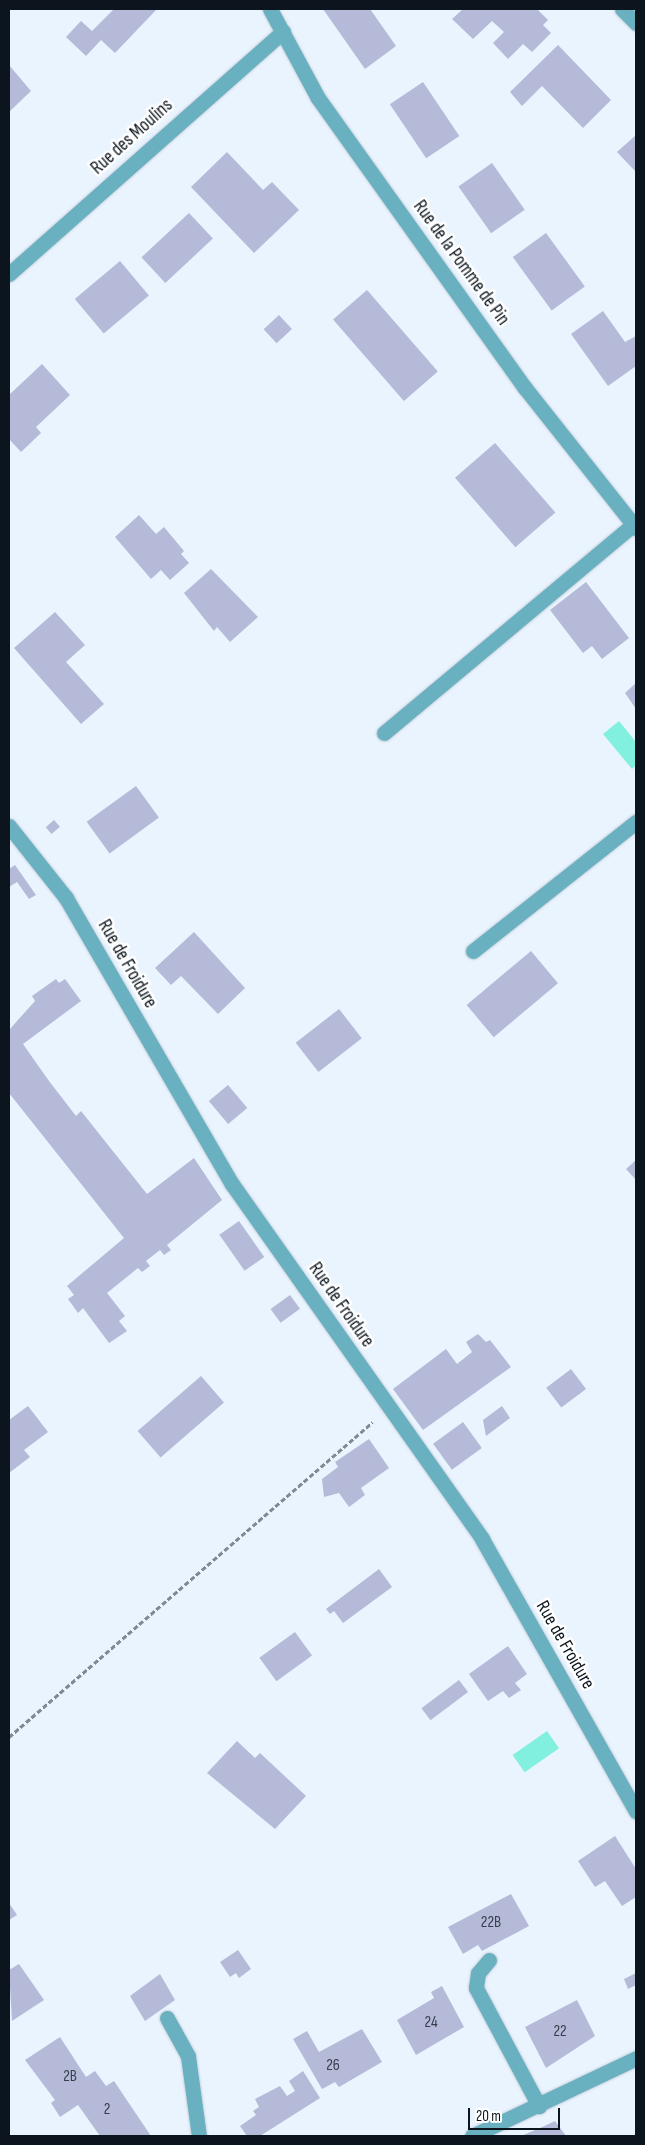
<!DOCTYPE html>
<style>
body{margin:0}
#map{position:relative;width:645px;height:2145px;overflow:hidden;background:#eaf4fe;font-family:"Sofia Sans Condensed",sans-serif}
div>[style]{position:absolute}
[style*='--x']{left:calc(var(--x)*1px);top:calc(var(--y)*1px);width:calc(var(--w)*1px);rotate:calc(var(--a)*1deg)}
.water>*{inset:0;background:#81f0de;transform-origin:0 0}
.building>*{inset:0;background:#b4bad8;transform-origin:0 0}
.path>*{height:3px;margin-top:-1.5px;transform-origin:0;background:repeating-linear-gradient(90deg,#818a93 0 5px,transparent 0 7.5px)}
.roads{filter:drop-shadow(0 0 1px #c6d0da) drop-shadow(0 0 1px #c6d0da)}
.minor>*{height:15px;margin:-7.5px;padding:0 7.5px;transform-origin:7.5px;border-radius:7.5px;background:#69b0c0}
span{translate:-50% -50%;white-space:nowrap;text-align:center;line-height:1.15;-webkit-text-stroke:5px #fff;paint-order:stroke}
.number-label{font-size:16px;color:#363e4c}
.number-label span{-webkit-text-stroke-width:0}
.street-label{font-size:19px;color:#0c151d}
.frame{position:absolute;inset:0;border:10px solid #0c151d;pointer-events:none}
.scale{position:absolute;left:468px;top:2108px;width:92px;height:22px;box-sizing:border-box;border:2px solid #0c151d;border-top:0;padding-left:6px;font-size:15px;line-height:18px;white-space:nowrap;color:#0c151d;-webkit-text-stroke:4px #fff;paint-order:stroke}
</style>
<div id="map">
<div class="water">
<div style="clip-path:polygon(619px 721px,636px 742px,636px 765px,632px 769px,603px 734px)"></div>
<div style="left:547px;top:1731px;width:21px;height:42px;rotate:55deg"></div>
</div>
<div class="building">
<div style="clip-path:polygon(114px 9px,157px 9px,115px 53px,101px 40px,86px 56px,66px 37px,81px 21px,92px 31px)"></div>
<div style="clip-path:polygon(323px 9px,370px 9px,396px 46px,365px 69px)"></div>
<div style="clip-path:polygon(463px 9px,537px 9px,548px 20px,543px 25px,551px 33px,532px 52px,523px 44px,508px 59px,493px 43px,504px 32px,492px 21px,473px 39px,452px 19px)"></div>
<div style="clip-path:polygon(558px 45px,611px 100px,583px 128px,542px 86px,522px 106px,510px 92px)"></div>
<div style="clip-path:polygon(9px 65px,31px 91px,9px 112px)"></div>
<div style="left:423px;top:82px;width:65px;height:40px;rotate:56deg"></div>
<div style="clip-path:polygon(636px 135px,636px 172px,617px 152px)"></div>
<div style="clip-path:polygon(227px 152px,263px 190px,272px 182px,299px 210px,254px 253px,191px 187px)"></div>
<div style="left:492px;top:163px;width:57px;height:41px;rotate:55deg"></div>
<div style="left:189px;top:213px;width:35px;height:65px;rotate:47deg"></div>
<div style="left:546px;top:233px;width:66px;height:41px;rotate:54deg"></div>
<div style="left:120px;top:261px;width:45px;height:59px;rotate:50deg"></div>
<div style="left:367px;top:290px;width:108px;height:45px;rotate:49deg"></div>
<div style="clip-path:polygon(603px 311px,625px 342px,636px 336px,636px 366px,608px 386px,571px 334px)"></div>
<div style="left:279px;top:315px;width:19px;height:21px;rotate:47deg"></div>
<div style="clip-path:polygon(42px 364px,70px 395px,36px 427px,41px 433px,21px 452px,9px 439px,9px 395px)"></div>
<div style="left:495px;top:443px;width:92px;height:53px;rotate:49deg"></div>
<div style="clip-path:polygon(139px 515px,156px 534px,164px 527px,184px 551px,181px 554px,189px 563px,170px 580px,161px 570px,151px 579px,115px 537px)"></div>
<div style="clip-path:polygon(211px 569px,258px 617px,230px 642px,217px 627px,214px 631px,184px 593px)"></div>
<div style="clip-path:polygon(586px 582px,629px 638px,602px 659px,592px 646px,583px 653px,550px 610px)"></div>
<div style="clip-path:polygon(55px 612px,85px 645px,66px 662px,104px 704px,81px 724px,14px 648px)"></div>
<div style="clip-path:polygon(636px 683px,636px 709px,625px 693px)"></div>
<div style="left:136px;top:786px;width:39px;height:61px;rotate:54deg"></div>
<div style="left:54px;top:820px;width:9px;height:11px;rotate:49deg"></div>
<div style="clip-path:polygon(15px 865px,36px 895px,29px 899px,17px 882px,9px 887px,9px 869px)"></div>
<div style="clip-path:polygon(194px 932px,245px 988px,218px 1014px,181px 976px,171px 985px,155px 968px)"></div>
<div style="left:531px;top:951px;width:42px;height:84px;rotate:50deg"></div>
<div style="clip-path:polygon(56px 979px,59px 983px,65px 979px,81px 1001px,23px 1044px,49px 1081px,76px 1116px,81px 1111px,147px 1194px,194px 1158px,222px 1200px,167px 1245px,171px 1250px,164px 1255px,160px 1250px,146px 1261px,150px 1266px,142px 1272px,138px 1268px,107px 1293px,125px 1316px,119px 1321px,127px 1331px,109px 1343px,83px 1308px,78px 1313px,68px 1299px,74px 1295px,67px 1286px,124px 1238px,9px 1093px,9px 1030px,35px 1001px,32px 996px)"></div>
<div style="left:339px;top:1009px;width:37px;height:55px;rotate:52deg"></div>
<div style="left:228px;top:1085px;width:30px;height:25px;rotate:50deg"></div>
<div style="clip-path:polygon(636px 1160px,636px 1180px,626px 1169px)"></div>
<div style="left:239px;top:1221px;width:44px;height:24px;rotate:55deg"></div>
<div style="left:290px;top:1295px;width:17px;height:24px;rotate:54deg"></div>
<div style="clip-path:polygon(478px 1334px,486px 1342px,490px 1340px,511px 1367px,423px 1430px,393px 1389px,446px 1349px,457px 1364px,472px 1352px,466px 1342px)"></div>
<div style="left:571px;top:1369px;width:25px;height:31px;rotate:53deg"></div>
<div style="left:201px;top:1376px;width:35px;height:84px;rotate:49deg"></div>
<div style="clip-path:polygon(28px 1406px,48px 1432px,24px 1450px,30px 1457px,9px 1473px,9px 1420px)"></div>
<div style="clip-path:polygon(502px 1406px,510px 1418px,486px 1436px,483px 1420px)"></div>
<div style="left:463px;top:1422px;width:32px;height:37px;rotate:54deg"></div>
<div style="clip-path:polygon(369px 1439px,389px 1468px,361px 1488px,365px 1495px,349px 1507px,339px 1493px,324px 1497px,322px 1479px,338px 1467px,335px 1462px)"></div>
<div style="clip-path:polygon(379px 1569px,392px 1587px,343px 1623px,334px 1611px,330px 1614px,326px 1609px)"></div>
<div style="left:295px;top:1632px;width:29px;height:44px;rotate:54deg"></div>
<div style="clip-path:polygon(508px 1646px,527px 1674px,515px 1683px,521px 1690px,509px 1698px,503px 1691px,488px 1701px,469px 1674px)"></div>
<div style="left:459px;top:1680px;width:15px;height:47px;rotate:53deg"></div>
<div style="clip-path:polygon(237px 1741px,255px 1758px,260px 1753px,306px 1796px,275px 1829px,207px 1773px)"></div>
<div style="clip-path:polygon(615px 1836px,636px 1869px,636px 1897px,622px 1906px,605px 1881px,595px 1887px,578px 1861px)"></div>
<div style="clip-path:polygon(511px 1894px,529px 1926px,482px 1951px,478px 1945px,463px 1954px,448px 1927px)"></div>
<div style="clip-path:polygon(9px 1903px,17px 1915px,9px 1920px)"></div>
<div style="clip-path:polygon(238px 1950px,251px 1969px,239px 1978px,236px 1973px,230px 1977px,220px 1962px)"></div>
<div style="clip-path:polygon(19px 1964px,44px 2000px,12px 2021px,9px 1970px)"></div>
<div style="clip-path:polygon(636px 1973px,636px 1985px,628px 1989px,624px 1979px)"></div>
<div style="clip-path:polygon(160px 1974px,175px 2000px,145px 2021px,130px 1996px)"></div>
<div style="clip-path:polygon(442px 1986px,464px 2027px,416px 2055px,397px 2020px,434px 1998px,431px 1992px)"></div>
<div style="clip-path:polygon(577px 2000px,595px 2036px,546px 2068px,525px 2027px)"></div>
<div style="clip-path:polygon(362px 2029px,382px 2062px,339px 2087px,335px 2082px,322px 2089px,293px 2039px,307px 2031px,319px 2052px)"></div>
<div style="clip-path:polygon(60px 2037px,86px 2077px,95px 2071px,106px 2086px,114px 2081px,151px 2136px,100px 2136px,78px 2105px,60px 2117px,51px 2103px,55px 2100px,25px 2060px)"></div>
<div style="clip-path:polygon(303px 2071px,320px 2098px,260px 2136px,247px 2136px,240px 2126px,256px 2115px,253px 2111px,259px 2107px,255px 2099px,280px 2086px,287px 2096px,295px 2091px,289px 2081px)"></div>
<div style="clip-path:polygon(555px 2121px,566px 2136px,521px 2136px,540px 2128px)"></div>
</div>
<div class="path">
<div style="--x:9;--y:1737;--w:481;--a:-40.9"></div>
</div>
<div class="roads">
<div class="minor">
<div style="--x:270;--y:9;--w:101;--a:61.7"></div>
<div style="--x:318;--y:98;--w:356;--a:54.5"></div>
<div style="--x:525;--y:388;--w:179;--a:51.6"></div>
<div style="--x:622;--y:9;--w:20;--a:45"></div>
<div style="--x:9;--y:274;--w:366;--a:-41.5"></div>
<div style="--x:384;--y:733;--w:324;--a:-39.9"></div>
<div style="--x:9;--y:826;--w:92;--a:51.6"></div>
<div style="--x:66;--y:898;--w:331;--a:59.9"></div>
<div style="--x:232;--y:1184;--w:434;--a:54.8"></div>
<div style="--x:482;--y:1539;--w:313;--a:60.5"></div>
<div style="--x:473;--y:951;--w:208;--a:-38.4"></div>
<div style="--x:489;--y:1960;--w:17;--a:130"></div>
<div style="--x:478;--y:1973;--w:15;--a:98"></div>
<div style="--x:476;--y:1988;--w:134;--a:61.9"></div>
<div style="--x:167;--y:2018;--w:43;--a:61.1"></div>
<div style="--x:188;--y:2056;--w:81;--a:82.2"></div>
<div style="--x:472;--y:2136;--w:182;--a:-25.4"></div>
</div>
</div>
<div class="number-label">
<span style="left:491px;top:1923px">22B</span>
<span style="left:431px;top:2023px">24</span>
<span style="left:560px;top:2032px">22</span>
<span style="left:333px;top:2066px">26</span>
<span style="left:70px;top:2077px">2B</span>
<span style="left:107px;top:2110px">2</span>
</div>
<div class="street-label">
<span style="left:132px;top:137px;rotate:-42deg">Rue des Moulins</span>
<span style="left:461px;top:263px;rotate:54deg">Rue de la Pomme de Pin</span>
<span style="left:127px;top:964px;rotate:60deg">Rue de Froidure</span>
<span style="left:341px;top:1305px;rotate:55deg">Rue de Froidure</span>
<span style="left:565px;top:1645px;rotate:60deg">Rue de Froidure</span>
</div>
<div class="frame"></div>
<div class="scale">20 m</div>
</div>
